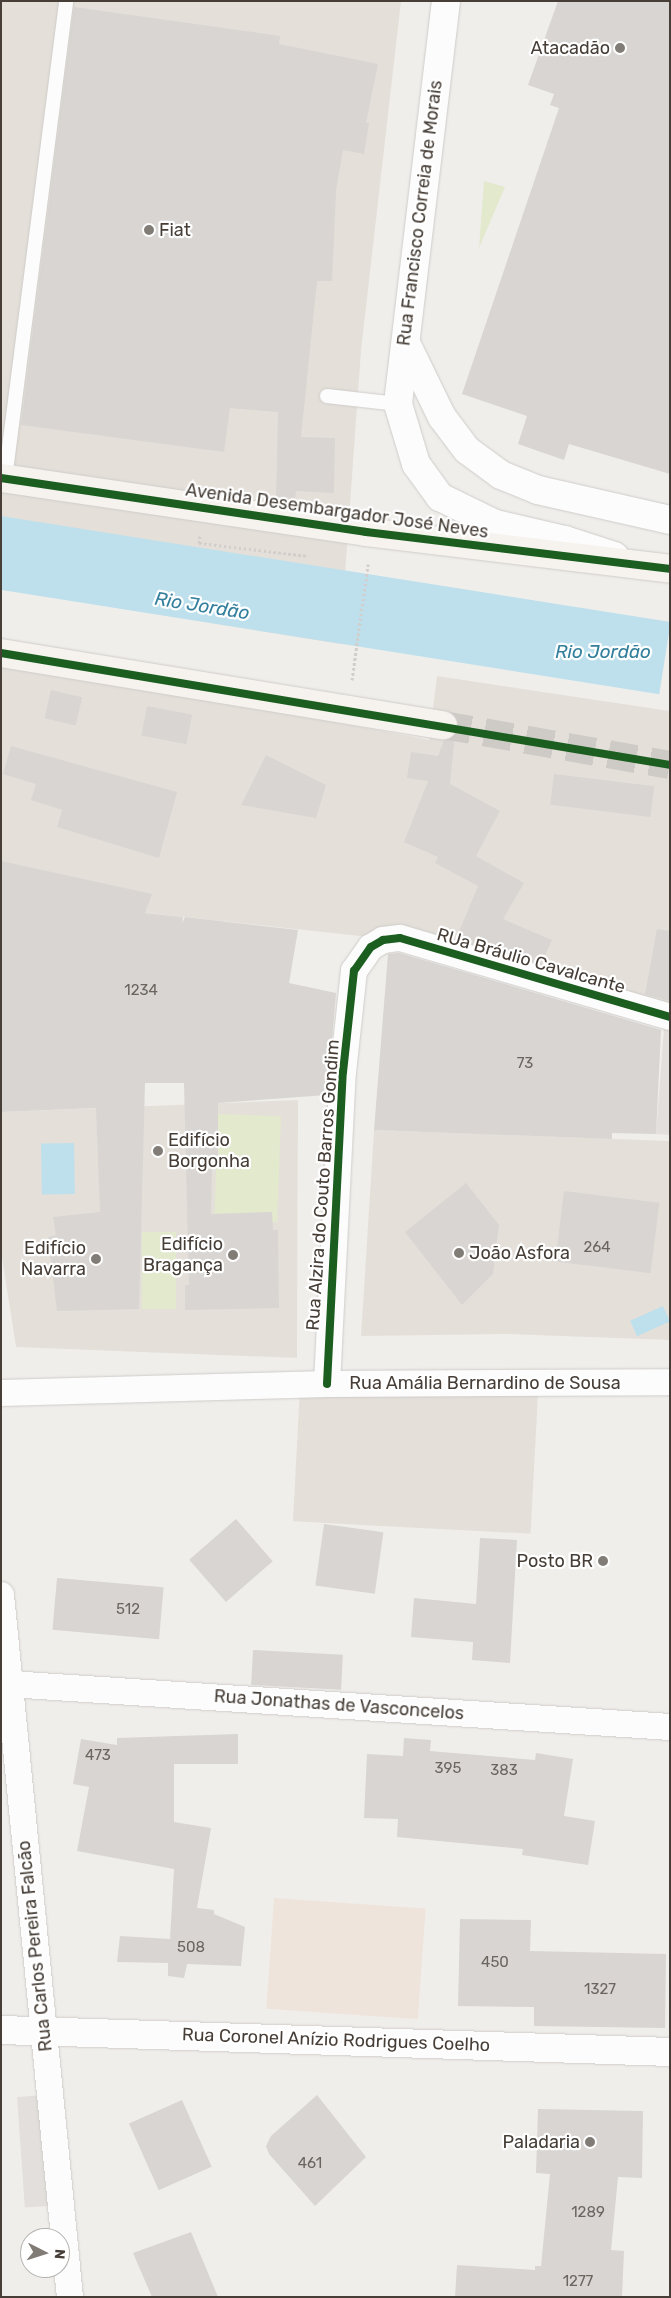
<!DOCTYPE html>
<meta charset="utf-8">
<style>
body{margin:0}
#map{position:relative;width:671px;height:2298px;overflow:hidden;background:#f0eeeb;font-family:Rubik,sans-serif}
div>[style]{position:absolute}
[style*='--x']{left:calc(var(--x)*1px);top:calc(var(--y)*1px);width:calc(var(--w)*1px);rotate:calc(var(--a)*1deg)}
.residential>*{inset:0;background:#e4dfd9;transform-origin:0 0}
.commercial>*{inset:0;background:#efe4dc;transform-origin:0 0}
.green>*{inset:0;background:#e2e9cd;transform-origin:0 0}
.parking>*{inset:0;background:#e2dfdc;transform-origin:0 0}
.water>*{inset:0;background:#bee0ec;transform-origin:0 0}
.building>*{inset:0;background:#d8d5d2;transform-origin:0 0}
.secondary-tunnel>*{height:28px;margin-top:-14px;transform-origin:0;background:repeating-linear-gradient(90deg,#cecbc7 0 28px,transparent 0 42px)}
.path>*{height:3px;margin-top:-1.5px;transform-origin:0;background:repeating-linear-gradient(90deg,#d1cecb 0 2.5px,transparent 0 5px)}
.roads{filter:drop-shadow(0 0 1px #ceccc9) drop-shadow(0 0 1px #ceccc9)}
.service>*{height:14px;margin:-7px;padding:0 7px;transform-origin:7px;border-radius:7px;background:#fdfcfc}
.minor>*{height:26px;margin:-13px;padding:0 13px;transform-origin:13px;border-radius:13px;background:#fdfcfc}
.tertiary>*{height:28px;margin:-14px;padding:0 14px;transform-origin:14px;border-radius:14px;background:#fdfcfc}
.secondary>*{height:28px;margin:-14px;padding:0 14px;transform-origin:14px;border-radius:14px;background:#f6f3ef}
.cycleway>*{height:8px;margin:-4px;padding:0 4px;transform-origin:4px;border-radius:4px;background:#1b5e20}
.dots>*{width:14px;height:14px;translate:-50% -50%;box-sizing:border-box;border:2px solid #fff;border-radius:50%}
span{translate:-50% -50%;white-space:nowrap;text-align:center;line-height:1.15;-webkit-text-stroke:4.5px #fff;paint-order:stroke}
.number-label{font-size:15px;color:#6c655f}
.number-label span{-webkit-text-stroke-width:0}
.poi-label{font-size:18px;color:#463e37}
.right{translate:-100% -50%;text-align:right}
.left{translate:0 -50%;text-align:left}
.street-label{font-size:18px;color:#463e37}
.water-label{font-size:19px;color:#337f9c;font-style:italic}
.frame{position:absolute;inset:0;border:2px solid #463e37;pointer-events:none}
.north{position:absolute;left:20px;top:2228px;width:50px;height:50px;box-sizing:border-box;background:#fff;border:1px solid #b5b2af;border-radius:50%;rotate:95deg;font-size:14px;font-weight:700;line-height:20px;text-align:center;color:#463e37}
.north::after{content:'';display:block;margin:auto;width:18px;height:22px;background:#827c76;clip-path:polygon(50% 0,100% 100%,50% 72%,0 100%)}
</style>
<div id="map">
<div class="residential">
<div style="clip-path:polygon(1px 1px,401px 1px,361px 351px,340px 644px,1px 589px)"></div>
<div style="clip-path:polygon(1px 658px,429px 740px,437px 676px,670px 711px,670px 1017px,378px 938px,1px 897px)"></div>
<div style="clip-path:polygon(298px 1100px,297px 1358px,16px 1347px,1px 1251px,1px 1112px)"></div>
<div style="clip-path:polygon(374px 1130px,670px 1141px,670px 1340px,508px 1334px,361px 1336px)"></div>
<div style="left:538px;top:1393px;width:141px;height:238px;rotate:93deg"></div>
</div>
<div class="commercial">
<div style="left:274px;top:1898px;width:152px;height:111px;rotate:4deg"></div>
</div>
<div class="green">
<div style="clip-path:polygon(484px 181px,505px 187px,479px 248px)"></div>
<div style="left:218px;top:1114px;width:63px;height:106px;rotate:2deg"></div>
<div style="left:142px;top:1232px;width:34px;height:77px"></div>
</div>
<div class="parking">
<div style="clip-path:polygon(664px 1029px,670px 1030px,670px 1135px,656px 1134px)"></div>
<div style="left:44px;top:2095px;width:111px;height:27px;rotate:86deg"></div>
</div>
<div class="water">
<div style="left:1px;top:516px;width:678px;height:73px;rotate:9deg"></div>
<div style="left:74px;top:1143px;width:51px;height:33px;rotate:89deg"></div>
<div style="left:663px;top:1306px;width:17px;height:36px;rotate:66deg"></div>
</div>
<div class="building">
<div style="clip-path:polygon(558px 1px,670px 1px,670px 474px,569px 444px,564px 460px,518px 444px,527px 416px,462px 394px,559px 108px,550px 105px,554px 94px,528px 85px)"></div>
<div style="clip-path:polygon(74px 7px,280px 36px,279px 44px,378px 64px,366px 123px,369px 123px,364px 154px,343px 150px,336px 191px,332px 281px,317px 281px,301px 437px,335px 438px,334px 493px,296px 491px,295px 501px,276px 500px,278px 412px,230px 408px,224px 452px,21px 425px)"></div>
<div style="left:51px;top:690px;width:32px;height:29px;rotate:13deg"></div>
<div style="left:147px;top:706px;width:46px;height:30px;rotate:11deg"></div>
<div style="clip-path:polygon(455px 734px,450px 784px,500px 811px,476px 856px,524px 883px,503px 919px,552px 940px,541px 964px,456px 939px,478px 886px,435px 863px,438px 857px,404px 842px,428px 781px,407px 778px,411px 752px,438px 756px,444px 740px)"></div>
<div style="clip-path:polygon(11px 746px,177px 792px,159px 858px,57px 827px,62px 810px,31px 800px,36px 784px,3px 774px)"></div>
<div style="clip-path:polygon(266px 755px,326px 785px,316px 818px,241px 805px)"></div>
<div style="left:554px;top:774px;width:101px;height:31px;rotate:7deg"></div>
<div style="clip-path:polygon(1px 861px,152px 894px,145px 913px,183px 917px,182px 923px,185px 917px,298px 930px,289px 983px,336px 993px,327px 1095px,218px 1103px,218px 1165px,212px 1165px,211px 1214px,272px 1212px,273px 1230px,278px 1230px,279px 1308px,185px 1310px,185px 1285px,189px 1285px,184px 1083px,145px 1083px,139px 1309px,57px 1311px,48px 1237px,56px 1235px,53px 1217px,100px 1212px,96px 1108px,1px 1112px)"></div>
<div style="clip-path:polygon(657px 929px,670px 931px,670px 1001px,645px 994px)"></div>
<div style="clip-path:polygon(399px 953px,661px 1030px,656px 1134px,612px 1133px,612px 1139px,374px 1130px,388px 954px)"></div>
<div style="clip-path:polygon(466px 1183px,499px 1225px,493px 1274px,462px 1305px,405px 1232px)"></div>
<div style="left:564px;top:1191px;width:96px;height:71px;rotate:7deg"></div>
<div style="left:236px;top:1519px;width:56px;height:62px;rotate:49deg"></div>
<div style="left:324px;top:1524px;width:60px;height:62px;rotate:8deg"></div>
<div style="clip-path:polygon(480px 1538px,517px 1540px,510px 1663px,472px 1660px,473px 1642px,411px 1637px,414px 1598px,476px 1604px)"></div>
<div style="left:57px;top:1578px;width:107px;height:52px;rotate:5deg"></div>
<div style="left:253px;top:1650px;width:90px;height:35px;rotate:3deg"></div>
<div style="clip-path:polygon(238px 1734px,238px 1764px,174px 1764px,174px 1822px,211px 1828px,197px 1908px,214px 1910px,214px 1914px,245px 1927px,241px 1966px,187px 1964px,184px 1978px,168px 1976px,168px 1963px,117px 1962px,120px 1936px,170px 1939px,174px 1869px,77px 1851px,89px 1787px,73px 1784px,81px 1739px,117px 1745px,117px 1738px)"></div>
<div style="clip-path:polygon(404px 1738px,431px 1740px,430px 1751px,535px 1760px,536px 1753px,573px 1759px,564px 1816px,595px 1821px,588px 1865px,522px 1855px,523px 1849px,397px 1837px,398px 1819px,364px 1818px,367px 1754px,403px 1756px)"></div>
<div style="clip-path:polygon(460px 1919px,531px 1920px,530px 1951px,666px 1954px,665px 2028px,534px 2026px,534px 2007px,458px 2006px)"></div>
<div style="clip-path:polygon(317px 2095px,366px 2157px,315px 2206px,269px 2154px,266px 2146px,271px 2136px)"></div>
<div style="left:182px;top:2100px;width:73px;height:58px;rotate:66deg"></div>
<div style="clip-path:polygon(538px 2109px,643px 2111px,642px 2178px,618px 2177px,611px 2250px,624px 2251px,622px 2297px,455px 2297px,457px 2265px,535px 2270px,535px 2266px,541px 2266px,550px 2174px,536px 2173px)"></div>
<div style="clip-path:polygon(191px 2232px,218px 2297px,152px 2297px,133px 2253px)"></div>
</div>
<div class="secondary-tunnel">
<div style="--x:443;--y:725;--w:230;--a:10"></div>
</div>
<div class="path">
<div style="--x:200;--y:536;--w:7;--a:98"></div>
<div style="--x:199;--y:543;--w:110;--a:6.8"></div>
<div style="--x:352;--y:680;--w:117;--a:-82.1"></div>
</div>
<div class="roads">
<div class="service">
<div style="--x:327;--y:396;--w:71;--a:6.4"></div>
<div style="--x:5;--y:479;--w:482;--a:-82.7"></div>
</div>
<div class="minor">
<div style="--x:327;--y:1384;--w:312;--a:-87.1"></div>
<div style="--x:343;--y:1072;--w:102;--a:-83.8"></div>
<div style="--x:354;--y:971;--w:29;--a:-55"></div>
<div style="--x:371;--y:947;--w:14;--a:-30"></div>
<div style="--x:383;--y:940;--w:17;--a:-7"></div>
<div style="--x:400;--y:938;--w:281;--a:16.3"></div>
<div style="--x:1;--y:1393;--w:326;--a:-1.6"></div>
<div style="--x:327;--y:1384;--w:343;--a:-0.3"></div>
<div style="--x:1;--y:1595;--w:705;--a:84.39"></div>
<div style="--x:9;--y:1684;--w:662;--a:3.72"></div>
</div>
<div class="tertiary">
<div style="--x:446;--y:1;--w:406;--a:96.8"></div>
<div style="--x:398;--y:404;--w:63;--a:73.3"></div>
<div style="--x:416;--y:464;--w:41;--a:54"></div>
<div style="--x:440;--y:497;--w:61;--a:26.1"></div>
<div style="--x:495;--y:524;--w:72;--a:12.9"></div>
<div style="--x:565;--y:540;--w:52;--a:18.1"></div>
<div style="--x:406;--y:343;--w:82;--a:64.1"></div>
<div style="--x:442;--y:417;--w:41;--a:52.9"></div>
<div style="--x:467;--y:450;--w:42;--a:36.3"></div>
<div style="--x:501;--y:475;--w:40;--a:22"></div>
<div style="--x:538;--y:490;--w:135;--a:12.8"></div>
<div style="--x:1;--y:2030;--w:669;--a:1.88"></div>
</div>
<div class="secondary">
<div style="--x:1;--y:478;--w:369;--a:8.4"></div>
<div style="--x:366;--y:532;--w:306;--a:6.9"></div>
<div style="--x:1;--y:653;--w:448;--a:9.3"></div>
</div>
</div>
<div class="cycleway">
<div style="--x:1;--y:478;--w:369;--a:8.4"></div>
<div style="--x:366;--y:532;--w:306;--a:6.9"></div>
<div style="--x:1;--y:653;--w:678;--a:9.5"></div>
<div style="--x:327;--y:1384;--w:312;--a:-87.1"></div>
<div style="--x:343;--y:1072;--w:102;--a:-83.8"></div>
<div style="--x:354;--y:971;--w:29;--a:-55"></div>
<div style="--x:371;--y:947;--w:14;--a:-30"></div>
<div style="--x:383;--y:940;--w:17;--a:-7"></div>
<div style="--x:400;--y:938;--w:281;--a:16.3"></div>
</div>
<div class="dots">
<div style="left:620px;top:48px;background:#827c76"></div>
<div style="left:149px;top:230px;background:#827c76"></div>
<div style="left:158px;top:1151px;background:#827c76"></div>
<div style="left:459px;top:1253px;background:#827c76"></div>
<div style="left:233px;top:1255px;background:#827c76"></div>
<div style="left:96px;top:1259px;background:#827c76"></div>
<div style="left:603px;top:1561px;background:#827c76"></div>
<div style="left:590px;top:2142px;background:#827c76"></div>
</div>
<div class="number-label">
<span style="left:141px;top:991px">1234</span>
<span style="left:525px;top:1064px">73</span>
<span style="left:597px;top:1248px">264</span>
<span style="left:128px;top:1610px">512</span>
<span style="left:98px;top:1756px">473</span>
<span style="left:448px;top:1769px">395</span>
<span style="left:504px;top:1771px">383</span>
<span style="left:191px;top:1948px">508</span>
<span style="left:495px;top:1963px">450</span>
<span style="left:600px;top:1990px">1327</span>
<span style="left:310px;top:2164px">461</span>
<span style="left:588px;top:2213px">1289</span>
<span style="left:578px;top:2282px">1277</span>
</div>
<div class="poi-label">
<span class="right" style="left:610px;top:48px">Atacadão</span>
<span class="left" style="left:159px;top:230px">Fiat</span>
<span class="left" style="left:168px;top:1151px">Edifício<br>Borgonha</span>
<span class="right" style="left:223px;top:1255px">Edifício<br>Bragança</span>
<span class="right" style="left:86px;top:1259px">Edifício<br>Navarra</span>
<span class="left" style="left:469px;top:1253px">João Asfora</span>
<span class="right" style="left:593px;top:1561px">Posto BR</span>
<span class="right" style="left:580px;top:2142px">Paladaria</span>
</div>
<div class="street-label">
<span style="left:420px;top:213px;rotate:-83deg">Rua Francisco Correia de Morais</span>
<span style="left:337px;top:511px;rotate:8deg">Avenida Desembargador José Neves</span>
<span style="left:531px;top:961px;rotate:16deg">RUa Bráulio Cavalcante</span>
<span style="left:323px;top:1185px;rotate:-86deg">Rua Alzira do Couto Barros Gondim</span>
<span style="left:485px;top:1383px">Rua Amália Bernardino de Sousa</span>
<span style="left:339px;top:1705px;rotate:4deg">Rua Jonathas de Vasconcelos</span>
<span style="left:35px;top:1946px;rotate:-96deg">Rua Carlos Pereira Falcão</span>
<span style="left:336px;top:2040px;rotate:2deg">Rua Coronel Anízio Rodrigues Coelho</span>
</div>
<div class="water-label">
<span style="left:202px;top:606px;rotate:9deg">Rio Jordão</span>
<span style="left:603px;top:652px">Rio Jordão</span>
</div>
<div class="frame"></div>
<div class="north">N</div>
</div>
